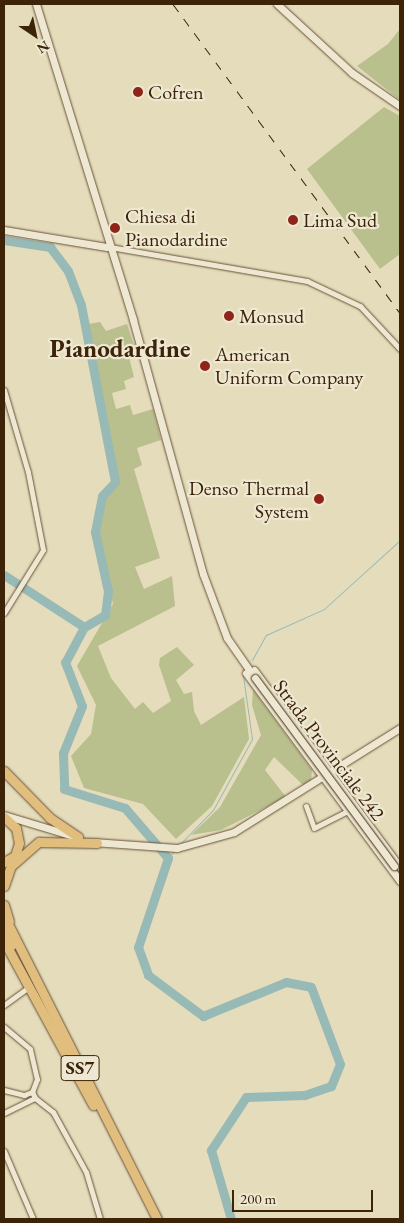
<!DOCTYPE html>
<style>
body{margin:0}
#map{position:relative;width:404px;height:1223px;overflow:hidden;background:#e5dcbc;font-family:"EB Garamond",serif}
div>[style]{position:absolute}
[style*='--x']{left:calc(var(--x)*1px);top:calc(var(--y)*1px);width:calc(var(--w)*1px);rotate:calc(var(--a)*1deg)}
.green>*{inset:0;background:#b9bf8d}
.stream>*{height:1px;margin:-0.5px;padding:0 0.5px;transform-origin:0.5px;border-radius:0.5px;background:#97bab7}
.river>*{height:9px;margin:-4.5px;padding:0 4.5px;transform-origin:4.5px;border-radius:4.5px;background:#97bab7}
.roads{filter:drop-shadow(0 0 1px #675236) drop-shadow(0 0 1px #675236)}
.street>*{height:5px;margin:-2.5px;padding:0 2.5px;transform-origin:2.5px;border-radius:2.5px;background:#eee8d3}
.secondary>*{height:7px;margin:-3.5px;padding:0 3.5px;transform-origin:3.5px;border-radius:3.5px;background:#eee8d3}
.highway>*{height:9px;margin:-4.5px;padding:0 4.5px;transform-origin:4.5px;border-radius:4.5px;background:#e2be7e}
.rail>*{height:1px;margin-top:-0.5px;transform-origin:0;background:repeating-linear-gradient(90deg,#3d2409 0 9px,transparent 0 18px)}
.bridges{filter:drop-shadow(0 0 1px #3d2409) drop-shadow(0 0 1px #3d2409)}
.secondary-bridge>*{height:7px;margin:-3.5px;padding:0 3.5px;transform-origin:3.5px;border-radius:3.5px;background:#eee8d3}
.dots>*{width:14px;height:14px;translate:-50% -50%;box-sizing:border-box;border:2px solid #eee8d3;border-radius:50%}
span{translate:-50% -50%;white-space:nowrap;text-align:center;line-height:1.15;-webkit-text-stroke:4.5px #eee8d3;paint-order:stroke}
.shield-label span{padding:1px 4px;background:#eee8d3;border:1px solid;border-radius:4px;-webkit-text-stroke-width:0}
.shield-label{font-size:19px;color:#3d2409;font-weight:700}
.poi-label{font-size:20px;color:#3d2409}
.left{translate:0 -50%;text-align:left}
.right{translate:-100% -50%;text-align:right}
.street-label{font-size:20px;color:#3d2409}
.district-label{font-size:25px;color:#3d2409;font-weight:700}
.frame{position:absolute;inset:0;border:5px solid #3d2409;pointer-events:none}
.north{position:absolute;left:10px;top:10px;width:50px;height:50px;-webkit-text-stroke:4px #eee8d3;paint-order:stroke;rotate:146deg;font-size:14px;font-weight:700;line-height:20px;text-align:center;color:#3d2409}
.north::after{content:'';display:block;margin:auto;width:18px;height:22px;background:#3d2409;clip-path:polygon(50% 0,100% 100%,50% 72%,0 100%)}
.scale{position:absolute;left:232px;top:1190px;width:141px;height:22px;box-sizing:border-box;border:2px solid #3d2409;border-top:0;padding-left:6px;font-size:15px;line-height:18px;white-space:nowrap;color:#3d2409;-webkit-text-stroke:4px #eee8d3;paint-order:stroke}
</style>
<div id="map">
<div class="green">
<div style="clip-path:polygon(400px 29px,400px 100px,357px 66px,388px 44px)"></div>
<div style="clip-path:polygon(384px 107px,400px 116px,400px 254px,380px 269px,307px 169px)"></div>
<div style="clip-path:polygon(100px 322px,106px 331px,127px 324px,137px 354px,129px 357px,134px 377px,124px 381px,126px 389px,112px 393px,116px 409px,130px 405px,133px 415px,153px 409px,161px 440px,137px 448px,142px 465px,134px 469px,160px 558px,135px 567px,144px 589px,172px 576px,175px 606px,98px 646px,111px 678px,135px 709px,143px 702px,153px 713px,171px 701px,159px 665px,160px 658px,177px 647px,194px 665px,176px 680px,184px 694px,192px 692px,194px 711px,201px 725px,244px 697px,249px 739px,212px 806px,176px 839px,143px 804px,84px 788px,71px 756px,91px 734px,96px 705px,77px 666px,113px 604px,97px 532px,104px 501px,117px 483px,88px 324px)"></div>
<div style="clip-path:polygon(253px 690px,312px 770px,311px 781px,304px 786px,274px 757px,265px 770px,286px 797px,221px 830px,191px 835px,220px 807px,261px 735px,252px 705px)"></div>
</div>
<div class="stream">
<div style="--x:252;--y:660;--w:29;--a:-61"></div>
<div style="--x:266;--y:635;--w:64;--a:-24.1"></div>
<div style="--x:324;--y:609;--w:103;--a:-42.2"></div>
<div style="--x:181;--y:843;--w:46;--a:-45.9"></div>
<div style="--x:213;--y:810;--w:81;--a:-61.2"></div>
<div style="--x:252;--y:739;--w:64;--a:-98.1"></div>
<div style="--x:168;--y:858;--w:11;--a:-49"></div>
</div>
<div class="river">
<div style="--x:4;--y:240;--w:47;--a:8.7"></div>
<div style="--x:50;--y:247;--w:30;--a:53"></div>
<div style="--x:68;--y:271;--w:36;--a:69"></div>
<div style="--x:81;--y:305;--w:180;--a:79.1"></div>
<div style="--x:115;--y:482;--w:19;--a:133"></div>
<div style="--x:102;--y:496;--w:37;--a:101"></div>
<div style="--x:95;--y:532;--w:60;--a:77.6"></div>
<div style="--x:108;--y:591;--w:24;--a:97"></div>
<div style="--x:105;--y:615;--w:24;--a:150"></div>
<div style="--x:4;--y:575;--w:95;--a:33"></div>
<div style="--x:84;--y:627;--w:40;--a:118"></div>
<div style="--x:65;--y:662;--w:47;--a:68.9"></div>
<div style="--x:82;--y:706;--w:51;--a:112"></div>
<div style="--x:63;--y:753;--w:36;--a:88"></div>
<div style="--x:64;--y:789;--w:64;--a:17.3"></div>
<div style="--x:125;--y:808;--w:66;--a:49.3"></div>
<div style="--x:168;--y:858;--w:94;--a:108.6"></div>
<div style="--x:138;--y:947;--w:30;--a:70"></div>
<div style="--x:148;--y:975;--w:69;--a:36.7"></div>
<div style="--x:203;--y:1016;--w:90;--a:-22.3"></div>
<div style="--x:286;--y:982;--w:25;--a:11"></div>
<div style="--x:311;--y:987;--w:82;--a:69.4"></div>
<div style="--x:340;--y:1064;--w:24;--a:112"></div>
<div style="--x:331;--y:1086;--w:28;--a:161"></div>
<div style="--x:305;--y:1095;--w:59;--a:178.1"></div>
<div style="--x:246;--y:1097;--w:64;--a:123.4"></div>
<div style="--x:211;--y:1150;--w:72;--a:73.8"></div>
</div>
<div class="roads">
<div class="street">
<div style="--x:110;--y:247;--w:200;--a:9.8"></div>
<div style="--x:307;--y:281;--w:59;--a:25.3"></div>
<div style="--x:360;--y:306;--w:59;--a:47.1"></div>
<div style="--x:4;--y:390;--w:85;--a:73.7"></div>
<div style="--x:28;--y:472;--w:79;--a:79.1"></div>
<div style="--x:43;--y:550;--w:74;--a:121.8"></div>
<div style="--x:306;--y:806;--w:23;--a:70"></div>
<div style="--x:314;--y:828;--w:36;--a:-27"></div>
<div style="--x:4;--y:1005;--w:32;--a:-36"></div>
<div style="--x:4;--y:1027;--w:34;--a:40"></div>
<div style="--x:30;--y:1049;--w:31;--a:77"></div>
<div style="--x:37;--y:1079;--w:14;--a:111"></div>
<div style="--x:32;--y:1092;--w:7;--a:63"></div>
<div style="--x:4;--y:1090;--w:21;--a:14"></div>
<div style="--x:24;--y:1095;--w:9;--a:-21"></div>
<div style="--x:4;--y:1113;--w:34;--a:-26"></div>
<div style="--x:35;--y:1098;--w:23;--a:38"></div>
<div style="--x:53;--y:1112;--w:68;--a:61.2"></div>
<div style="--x:86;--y:1172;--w:49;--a:73.4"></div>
<div style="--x:4;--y:1151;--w:74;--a:66.9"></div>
</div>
<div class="secondary">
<div style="--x:36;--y:4;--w:331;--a:72.9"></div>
<div style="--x:133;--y:320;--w:263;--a:74.6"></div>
<div style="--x:203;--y:574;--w:68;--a:69.4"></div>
<div style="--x:227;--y:638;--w:49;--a:55"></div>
<div style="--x:277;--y:4;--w:102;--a:42.6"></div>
<div style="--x:352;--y:73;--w:58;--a:34.5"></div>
<div style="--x:4;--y:230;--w:104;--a:9.4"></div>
<div style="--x:254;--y:670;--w:245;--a:53.5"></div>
<div style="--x:246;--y:673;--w:259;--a:53.5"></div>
<div style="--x:4;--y:815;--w:72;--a:16.9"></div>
<div style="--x:93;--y:842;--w:84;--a:4.1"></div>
<div style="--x:177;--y:848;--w:59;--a:-15.7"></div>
<div style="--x:234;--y:832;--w:196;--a:-32.1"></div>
</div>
<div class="highway">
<div style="--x:4;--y:771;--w:66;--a:45.6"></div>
<div style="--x:50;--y:818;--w:34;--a:34"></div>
<div style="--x:4;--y:817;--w:16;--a:43"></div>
<div style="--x:16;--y:828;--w:15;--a:79"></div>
<div style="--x:19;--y:843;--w:14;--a:107"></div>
<div style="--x:15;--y:856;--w:13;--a:151"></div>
<div style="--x:4;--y:886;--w:21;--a:-71"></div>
<div style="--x:11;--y:866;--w:37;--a:-41"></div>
<div style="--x:39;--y:842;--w:58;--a:1"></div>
<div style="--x:4;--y:905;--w:17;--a:73"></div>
<div style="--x:4;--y:916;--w:339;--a:63.2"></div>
<div style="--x:4;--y:930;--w:17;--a:65"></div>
<div style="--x:4;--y:941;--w:187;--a:61.5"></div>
</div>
</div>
<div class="rail">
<div style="--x:173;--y:4;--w:383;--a:53.7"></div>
</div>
<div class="bridges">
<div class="secondary-bridge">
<div style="--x:255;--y:678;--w:234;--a:53.5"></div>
</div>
</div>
<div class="dots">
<div style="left:138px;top:92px;background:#8f2418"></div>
<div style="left:293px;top:220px;background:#8f2418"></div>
<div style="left:115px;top:228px;background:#8f2418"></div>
<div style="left:229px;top:316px;background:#8f2418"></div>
<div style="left:205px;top:366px;background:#8f2418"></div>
<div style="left:319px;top:499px;background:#8f2418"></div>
</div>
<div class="shield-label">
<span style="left:80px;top:1068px">SS7</span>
</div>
<div class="poi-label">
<span class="left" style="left:148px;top:92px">Cofren</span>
<span class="left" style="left:125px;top:228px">Chiesa di<br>Pianodardine</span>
<span class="left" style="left:303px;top:220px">Lima Sud</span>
<span class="left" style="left:239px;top:316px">Monsud</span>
<span class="left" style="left:215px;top:366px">American<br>Uniform Company</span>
<span class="right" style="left:309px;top:500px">Denso Thermal<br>System</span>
</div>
<div class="street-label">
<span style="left:329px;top:750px;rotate:53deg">Strada Provinciale 242</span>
</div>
<div class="district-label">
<span style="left:120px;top:348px">Pianodardine</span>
</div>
<div class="frame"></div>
<div class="north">N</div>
<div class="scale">200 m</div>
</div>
